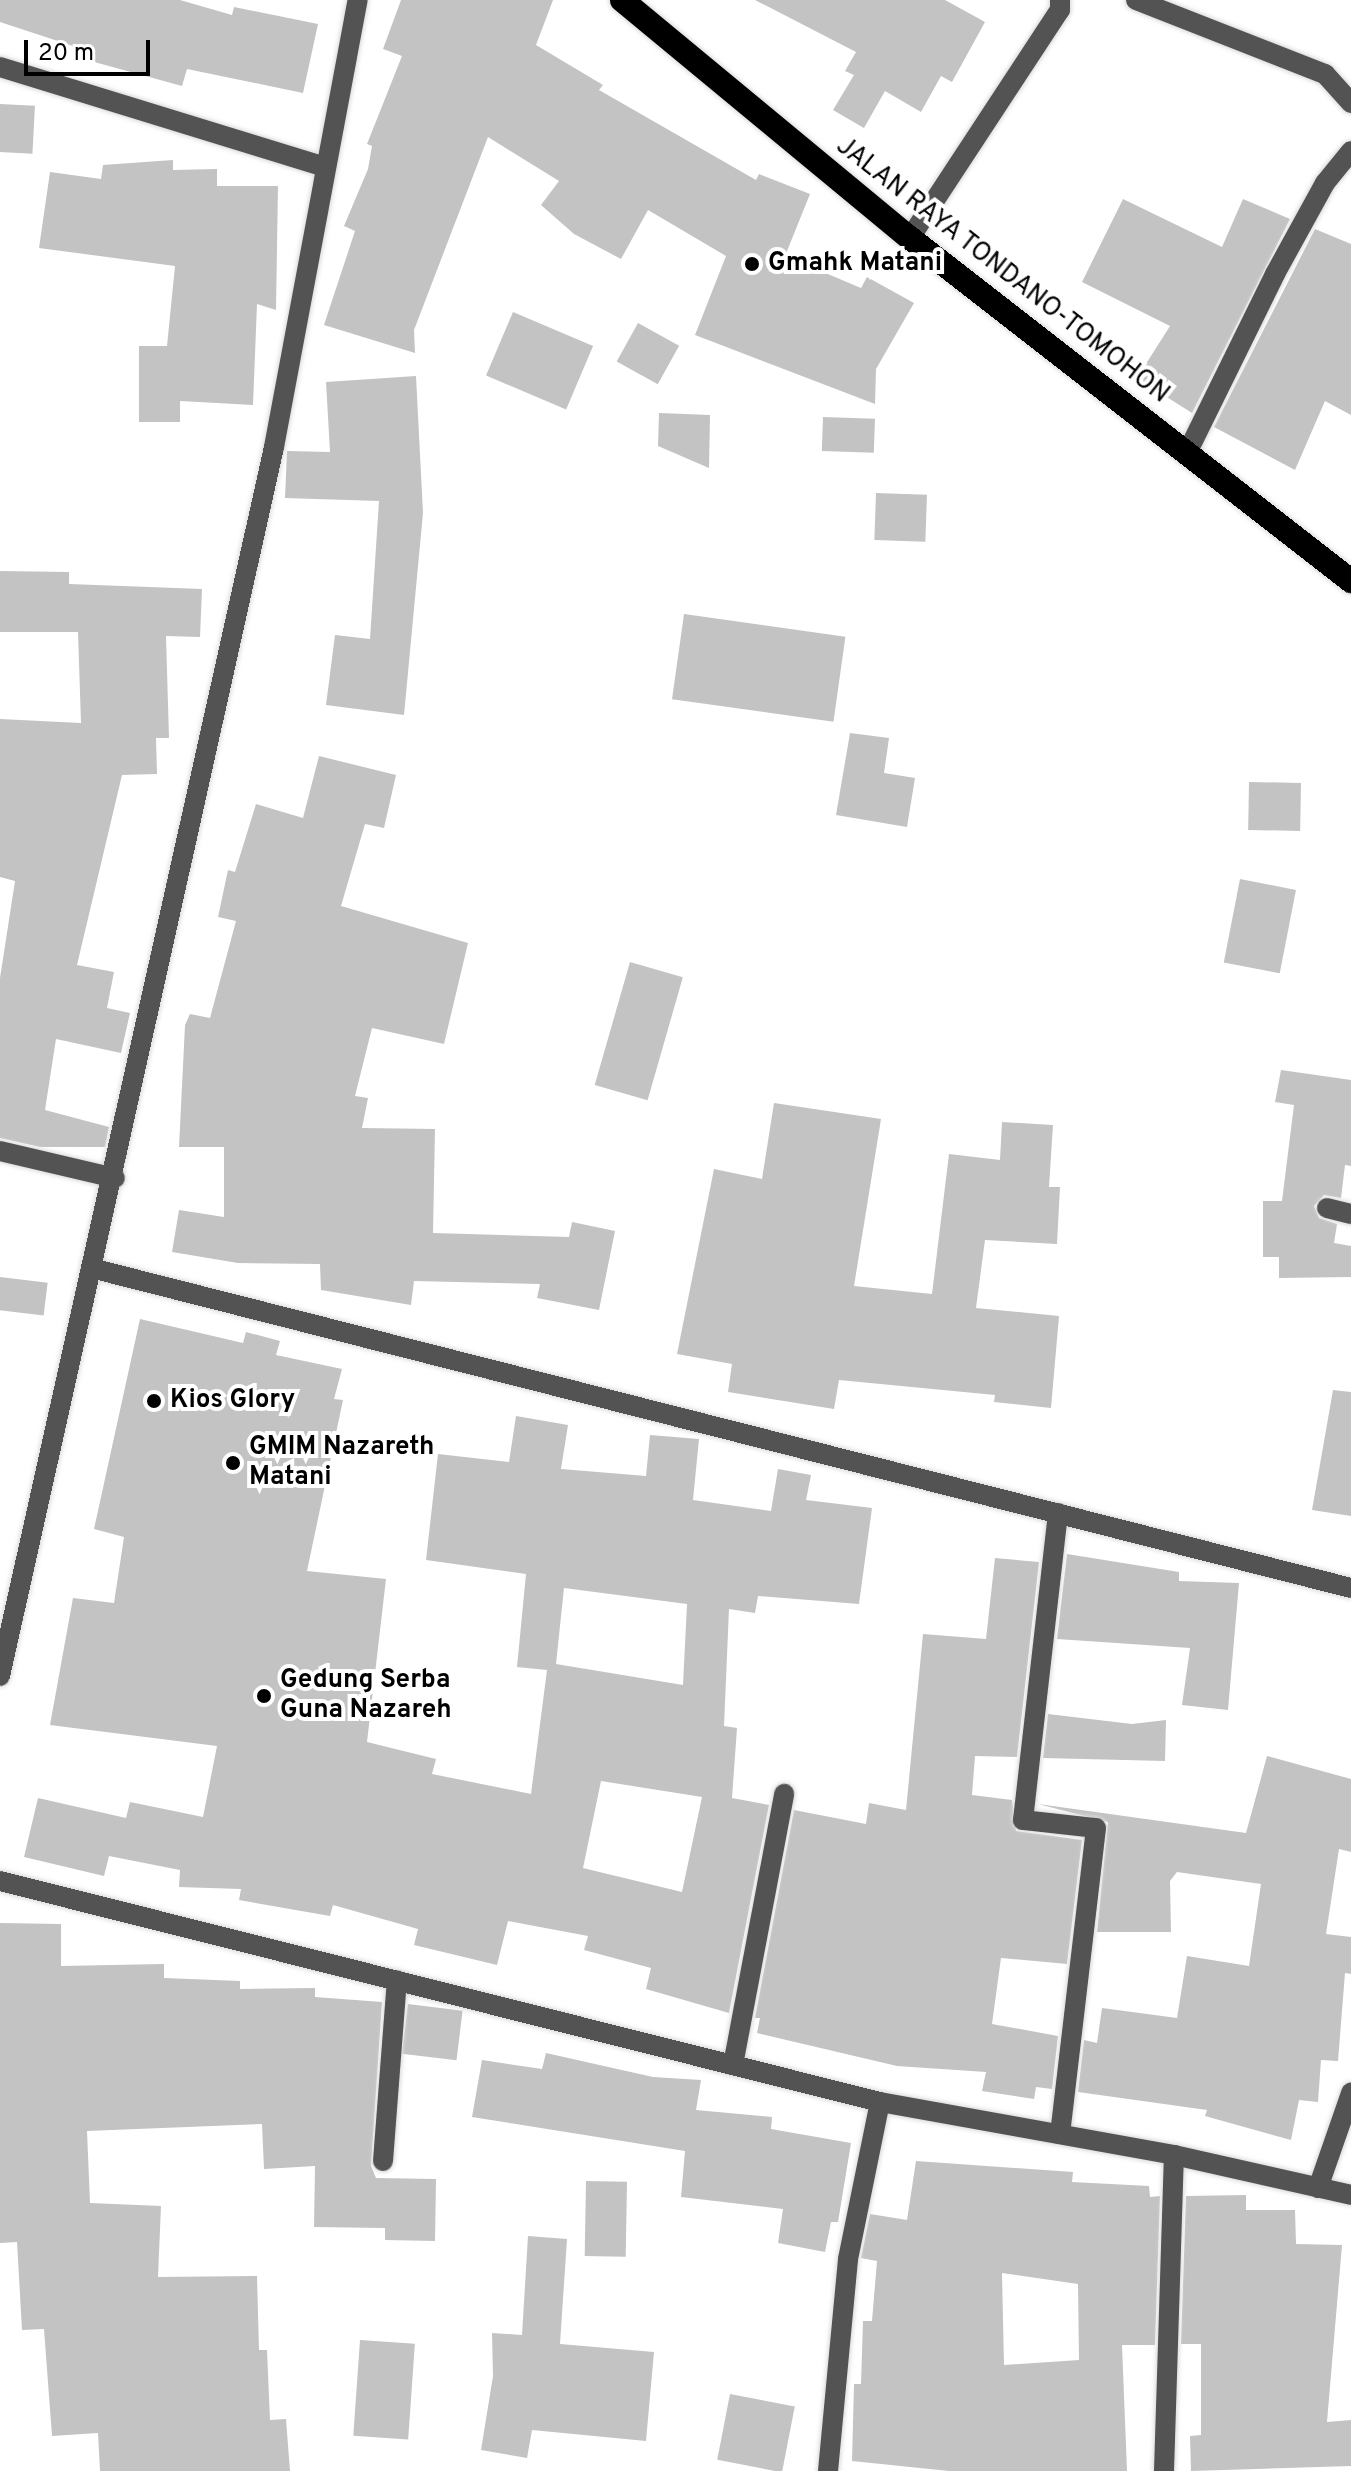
<!DOCTYPE html>
<style>
body{margin:0}
#map{position:relative;width:1351px;height:2471px;overflow:hidden;background:#fff;font-family:Overpass,sans-serif}
div>[style]{position:absolute}
[style*='--x']{left:calc(var(--x)*1px);top:calc(var(--y)*1px);width:calc(var(--w)*1px);rotate:calc(var(--a)*1deg)}
.building>*{inset:0;background:#c3c3c3;transform-origin:0 0}
.roads{filter:drop-shadow(0 0 2px #dbdbdb) drop-shadow(0 0 2px #dbdbdb)}
.minor>*{height:20px;margin:-10px;padding:0 10px;transform-origin:10px;border-radius:10px;background:#535353}
.highway>*{height:24px;margin:-12px;padding:0 12px;transform-origin:12px;border-radius:12px;background:#000}
.dots>*{width:22px;height:22px;translate:-50% -50%;box-sizing:border-box;border:4px solid #fff;border-radius:50%}
span{translate:-50% -50%;white-space:nowrap;text-align:center;line-height:1.15;-webkit-text-stroke:8px #fff;paint-order:stroke}
.poi-label{font-size:26px;color:#000;font-weight:700}
.left{translate:0 -50%;text-align:left}
.street-label{font-size:26px;color:#000}
.scale{position:absolute;left:24px;top:40px;width:126px;height:36px;box-sizing:border-box;border:4px solid #000;border-top:0;padding-left:10px;font-size:24px;line-height:28px;white-space:nowrap;color:#000;-webkit-text-stroke:6px #fff;paint-order:stroke}
</style>
<div id="map">
<div class="building">
<div style="clip-path:polygon(0 0,180px 0,232px 15px,234px 7px,318px 24px,303px 93px,187px 69px,182px 86px,76px 57px,79px 48px,0 22px)"></div>
<div style="clip-path:polygon(401px 0,553px 0,536px 45px,603px 85px,599px 90px,756px 180px,759px 174px,810px 194px,785px 256px,861px 288px,867px 277px,914px 303px,876px 369px,875px 404px,695px 335px,726px 256px,648px 210px,621px 259px,574px 234px,541px 205px,559px 181px,488px 137px,414px 330px,415px 353px,324px 325px,355px 231px,344px 226px,368px 169px,372px 146px,367px 144px,402px 56px,383px 49px)"></div>
<div style="clip-path:polygon(755px 0,945px 0,985px 22px,952px 82px,941px 76px,921px 112px,885px 91px,864px 128px,833px 110px,854px 75px,845px 71px,856px 52px)"></div>
<div style="left:0;top:104px;width:35px;height:48px;rotate:3deg"></div>
<div style="clip-path:polygon(173px 160px,173px 170px,217px 169px,217px 186px,278px 186px,276px 310px,257px 304px,253px 405px,180px 401px,180px 422px,139px 422px,139px 346px,167px 346px,175px 266px,39px 248px,50px 172px,101px 179px,103px 165px)"></div>
<div style="clip-path:polygon(1123px 199px,1222px 247px,1243px 199px,1290px 219px,1192px 413px,1137px 378px,1170px 326px,1082px 282px)"></div>
<div style="clip-path:polygon(1315px 229px,1351px 244px,1351px 415px,1325px 401px,1295px 470px,1214px 427px)"></div>
<div style="left:513px;top:312px;width:87px;height:69px;rotate:23deg"></div>
<div style="left:638px;top:323px;width:47px;height:44px;rotate:29deg"></div>
<div style="clip-path:polygon(416px 376px,423px 513px,404px 715px,326px 705px,335px 635px,370px 639px,379px 501px,285px 498px,287px 451px,330px 452px,326px 382px)"></div>
<div style="clip-path:polygon(659px 413px,710px 415px,709px 468px,658px 446px)"></div>
<div style="left:823px;top:417px;width:52px;height:34px;rotate:2deg"></div>
<div style="left:876px;top:493px;width:51px;height:47px;rotate:2deg"></div>
<div style="clip-path:polygon(0 571px,69px 572px,69px 584px,202px 589px,200px 637px,166px 636px,169px 738px,156px 738px,157px 774px,122px 775px,77px 965px,114px 972px,107px 1008px,130px 1013px,121px 1053px,56px 1039px,45px 1110px,109px 1127px,105px 1147px,40px 1147px,0 1138px,0 978px,15px 881px,0 877px,0 719px,81px 723px,78px 632px,0 632px)"></div>
<div style="left:684px;top:614px;width:163px;height:86px;rotate:8deg"></div>
<div style="clip-path:polygon(850px 733px,889px 738px,884px 773px,915px 778px,907px 827px,836px 815px)"></div>
<div style="clip-path:polygon(319px 756px,396px 775px,384px 828px,365px 824px,341px 906px,468px 943px,444px 1044px,372px 1028px,355px 1096px,368px 1098px,362px 1128px,435px 1129px,433px 1233px,569px 1237px,572px 1222px,615px 1231px,599px 1310px,537px 1298px,540px 1284px,414px 1281px,411px 1305px,321px 1290px,320px 1264px,238px 1263px,172px 1252px,179px 1210px,224px 1217px,224px 1147px,179px 1147px,185px 1025px,190px 1014px,210px 1018px,236px 921px,218px 917px,228px 870px,235px 872px,256px 804px,303px 818px)"></div>
<div style="left:1249px;top:782px;width:52px;height:48px;rotate:1deg"></div>
<div style="left:1240px;top:879px;width:57px;height:85px;rotate:11deg"></div>
<div style="left:630px;top:962px;width:55px;height:128px;rotate:16deg"></div>
<div style="clip-path:polygon(1281px 1070px,1351px 1080px,1351px 1166px,1345px 1165px,1341px 1198px,1324px 1195px,1314px 1206px,1319px 1218px,1337px 1224px,1334px 1243px,1351px 1246px,1351px 1277px,1279px 1278px,1279px 1257px,1263px 1257px,1263px 1201px,1282px 1201px,1294px 1105px,1275px 1102px)"></div>
<div style="clip-path:polygon(774px 1103px,881px 1119px,854px 1286px,932px 1294px,949px 1154px,1000px 1160px,1002px 1122px,1053px 1125px,1049px 1187px,1060px 1187px,1057px 1244px,985px 1240px,976px 1308px,1059px 1316px,1051px 1408px,994px 1402px,995px 1395px,839px 1380px,834px 1409px,728px 1392px,732px 1364px,677px 1354px,714px 1169px,762px 1179px)"></div>
<div style="left:0;top:1277px;width:48px;height:33px;rotate:7deg"></div>
<div style="clip-path:polygon(evenodd,140px 1319px,243px 1343px,246px 1332px,280px 1341px,276px 1355px,342px 1369px,334px 1399px,343px 1400px,307px 1571px,386px 1579px,367px 1742px,436px 1759px,432px 1774px,531px 1794px,547px 1670px,517px 1667px,526px 1574px,426px 1560px,438px 1454px,509px 1462px,516px 1416px,568px 1425px,561px 1469px,646px 1476px,650px 1435px,699px 1439px,693px 1500px,771px 1511px,778px 1469px,811px 1475px,806px 1500px,872px 1508px,859px 1604px,758px 1596px,755px 1613px,729px 1609px,724px 1726px,737px 1728px,732px 1798px,769px 1805px,729px 2013px,646px 1989px,651px 1968px,584px 1950px,588px 1936px,508px 1921px,497px 1965px,414px 1945px,418px 1929px,333px 1905px,330px 1916px,239px 1900px,241px 1889px,179px 1887px,180px 1870px,109px 1856px,104px 1876px,24px 1857px,38px 1798px,126px 1818px,130px 1802px,203px 1817px,217px 1746px,50px 1725px,73px 1598px,114px 1603px,124px 1537px,94px 1529px,140px 1319px,564px 1588px,687px 1604px,683px 1685px,556px 1664px,564px 1588px,140px 1319px,601px 1781px,702px 1797px,682px 1892px,583px 1868px,601px 1781px)"></div>
<div style="clip-path:polygon(1333px 1390px,1351px 1392px,1351px 1516px,1312px 1510px)"></div>
<div style="clip-path:polygon(1067px 1554px,1179px 1572px,1179px 1581px,1239px 1583px,1228px 1710px,1182px 1705px,1190px 1648px,1057px 1639px)"></div>
<div style="clip-path:polygon(995px 1558px,1039px 1562px,1017px 1757px,975px 1756px,972px 1795px,1012px 1800px,1016px 1831px,1082px 1840px,1067px 1964px,1001px 1958px,992px 2024px,1058px 2036px,1052px 2089px,1036px 2087px,1034px 2099px,982px 2091px,986px 2072px,897px 2066px,757px 2033px,760px 2018px,755px 2018px,794px 1810px,866px 1824px,869px 1803px,906px 1810px,923px 1634px,986px 1639px)"></div>
<div style="clip-path:polygon(1048px 1714px,1132px 1724px,1166px 1720px,1165px 1761px,1043px 1758px)"></div>
<div style="clip-path:polygon(1267px 1756px,1351px 1779px,1351px 1852px,1339px 1849px,1326px 1934px,1351px 1937px,1351px 1974px,1345px 1973px,1338px 2061px,1321px 2060px,1318px 2102px,1299px 2100px,1291px 2140px,1205px 2116px,1207px 2110px,1078px 2092px,1084px 2040px,1097px 2043px,1102px 2008px,1177px 2018px,1187px 1956px,1249px 1966px,1261px 1884px,1177px 1872px,1170px 1881px,1171px 1932px,1097px 1932px,1108px 1822px,1038px 1804px,1246px 1833px)"></div>
<div style="clip-path:polygon(0 1923px,61px 1924px,61px 1966px,164px 1964px,164px 1978px,240px 1981px,240px 1989px,315px 1988px,315px 1997px,382px 2002px,371px 2166px,376px 2178px,436px 2179px,435px 2241px,385px 2240px,385px 2228px,314px 2227px,315px 2166px,264px 2169px,262px 2124px,87px 2131px,90px 2203px,161px 2206px,158px 2277px,257px 2276px,259px 2350px,267px 2350px,270px 2420px,286px 2419px,290px 2471px,100px 2471px,98px 2433px,52px 2436px,44px 2329px,22px 2330px,17px 2242px,0 2243px)"></div>
<div style="left:408px;top:2004px;width:55px;height:50px;rotate:7deg"></div>
<div style="clip-path:polygon(546px 2053px,653px 2077px,701px 2080px,696px 2110px,772px 2117px,771px 2129px,851px 2143px,838px 2222px,831px 2222px,825px 2252px,778px 2243px,783px 2209px,681px 2197px,685px 2151px,472px 2117px,482px 2060px,542px 2069px)"></div>
<div style="clip-path:polygon(evenodd,916px 2161px,1073px 2172px,1072px 2182px,1149px 2186px,1150px 2197px,1160px 2196px,1155px 2345px,1122px 2345px,1127px 2471px,949px 2471px,852px 2461px,854px 2384px,861px 2384px,863px 2321px,872px 2321px,877px 2261px,861px 2258px,870px 2214px,907px 2220px,916px 2161px,1002px 2273px,1078px 2284px,1079px 2360px,1004px 2365px,1002px 2273px)"></div>
<div style="left:586px;top:2181px;width:41px;height:75px;rotate:1deg"></div>
<div style="clip-path:polygon(1246px 2195px,1246px 2210px,1295px 2210px,1296px 2244px,1342px 2245px,1327px 2422px,1351px 2420px,1351px 2466px,1191px 2471px,1190px 2436px,1201px 2435px,1201px 2344px,1181px 2344px,1186px 2196px)"></div>
<div style="clip-path:polygon(528px 2236px,567px 2239px,560px 2344px,654px 2352px,646px 2441px,532px 2430px,527px 2458px,481px 2450px,493px 2376px,492px 2333px,522px 2335px)"></div>
<div style="left:360px;top:2340px;width:55px;height:96px;rotate:4deg"></div>
<div style="left:730px;top:2394px;width:66px;height:67px;rotate:11deg"></div>
</div>
<div class="roads">
<div class="minor">
<div style="--x:1136;--y:0;--w:203;--a:21.4"></div>
<div style="--x:1325;--y:74;--w:39;--a:48"></div>
<div style="--x:0;--y:67;--w:340;--a:17.1"></div>
<div style="--x:910;--y:238;--w:273;--a:-56.7"></div>
<div style="--x:1060;--y:10;--w:10;--a:-90"></div>
<div style="--x:1187;--y:453;--w:199;--a:-63.8"></div>
<div style="--x:1275;--y:274;--w:104;--a:-61.2"></div>
<div style="--x:1325;--y:183;--w:41;--a:-50.9"></div>
<div style="--x:0;--y:1151;--w:118;--a:13.2"></div>
<div style="--x:1327;--y:1208;--w:25;--a:14"></div>
<div style="--x:91;--y:1268;--w:1300;--a:14.25"></div>
<div style="--x:1058;--y:1513;--w:309;--a:96.5"></div>
<div style="--x:1023;--y:1820;--w:73;--a:6.3"></div>
<div style="--x:1096;--y:1828;--w:308;--a:96.7"></div>
<div style="--x:0;--y:1676;--w:1259;--a:-77.43"></div>
<div style="--x:274;--y:447;--w:455;--a:-79.4"></div>
<div style="--x:0;--y:1881;--w:907;--a:14.1"></div>
<div style="--x:880;--y:2102;--w:299;--a:10.2"></div>
<div style="--x:1174;--y:2155;--w:181;--a:12.7"></div>
<div style="--x:733;--y:2065;--w:276;--a:-79.3"></div>
<div style="--x:383;--y:2161;--w:181;--a:-85.6"></div>
<div style="--x:1318;--y:2188;--w:101;--a:-70.8"></div>
<div style="--x:828;--y:2471;--w:213;--a:-84.6"></div>
<div style="--x:848;--y:2259;--w:160;--a:-78.5"></div>
<div style="--x:1164;--y:2471;--w:316;--a:-88.2"></div>
</div>
<div class="highway">
<div style="--x:622;--y:0;--w:374;--a:39.6"></div>
<div style="--x:910;--y:238;--w:559;--a:37.87"></div>
</div>
</div>
<div class="dots">
<div style="left:752px;top:264px;background:#000"></div>
<div style="left:154px;top:1401px;background:#000"></div>
<div style="left:233px;top:1463px;background:#000"></div>
<div style="left:264px;top:1696px;background:#000"></div>
</div>
<div class="poi-label">
<span class="left" style="left:768px;top:264px">Gmahk Matani</span>
<span class="left" style="left:170px;top:1401px">Kios Glory</span>
<span class="left" style="left:249px;top:1463px">GMIM Nazareth<br>Matani</span>
<span class="left" style="left:280px;top:1696px">Gedung Serba<br>Guna Nazareh</span>
</div>
<div class="street-label">
<span style="left:1002px;top:271px;rotate:38deg">JALAN RAYA TONDANO-TOMOHON</span>
</div>
<div class="scale">20 m</div>
</div>
